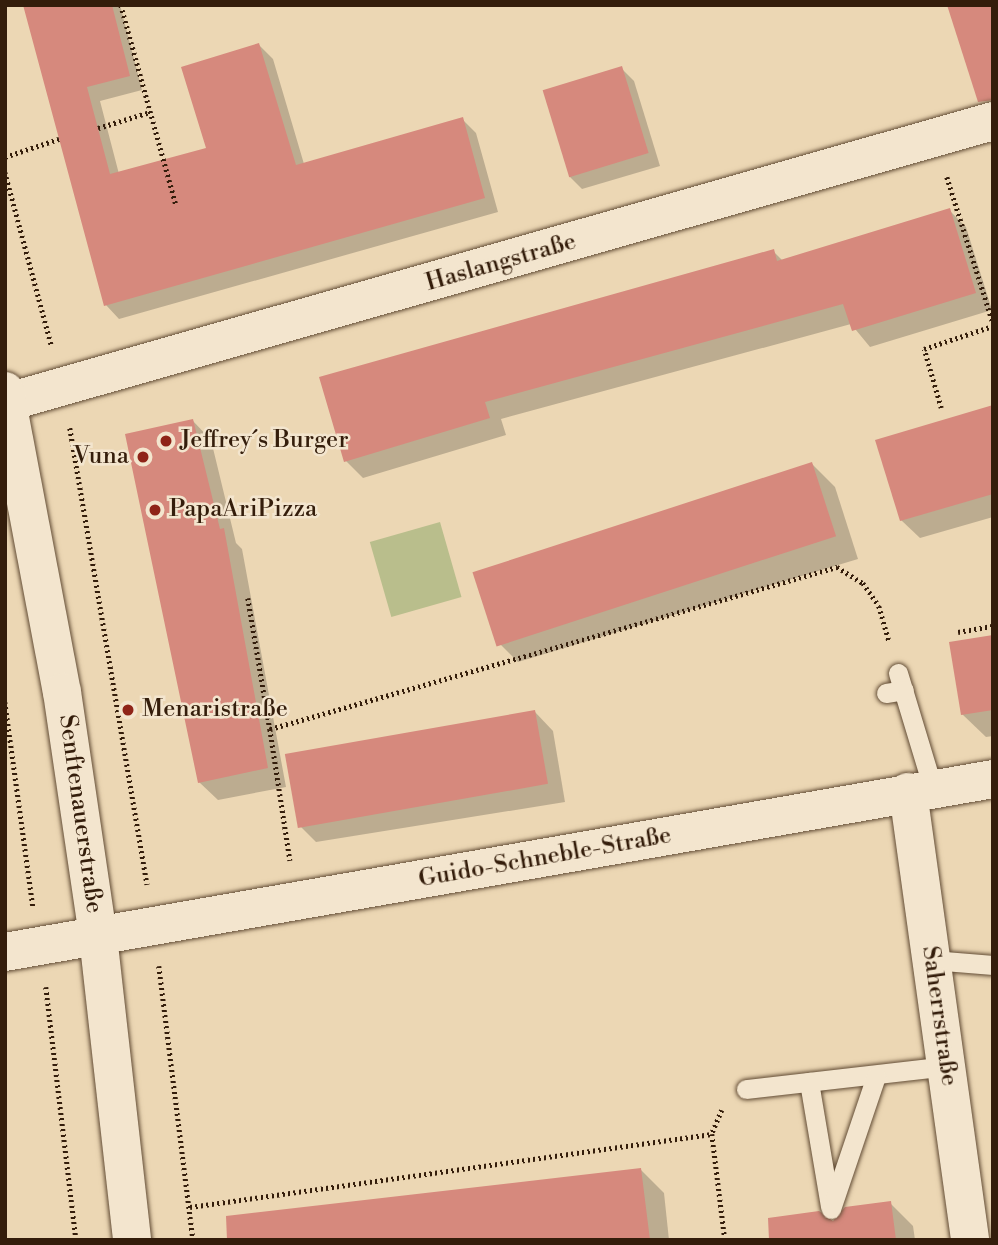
<!DOCTYPE html>
<meta charset="utf-8">
<style>
body{margin:0}
#map{position:relative;width:998px;height:1245px;overflow:hidden;background:#ecd7b4;font-family:"Libre Bodoni",serif}
div>[style]{position:absolute}
[style*='--x']{left:calc(var(--x)*1px);top:calc(var(--y)*1px);width:calc(var(--w)*1px);rotate:calc(var(--a)*1deg)}
.green>*{inset:0;background:#b9be8c;transform-origin:0 0}
.shadow>*{inset:0;background:#0003}
.building>*{inset:0;background:#d6897d;transform-origin:0 0}
.path>*{height:4.5px;margin-top:-2.25px;transform-origin:0;background:repeating-linear-gradient(90deg,#341d0b 0 2px,transparent 0 5.5px)}
.roads{filter:drop-shadow(0 0 2px #624c35) drop-shadow(0 0 2px #624c35)}
.service>*{height:19px;margin:-9.5px;padding:0 9.5px;transform-origin:9.5px;border-radius:9.5px;background:#f3e5ce}
.minor>*{height:38px;margin:-19px;padding:0 19px;transform-origin:19px;border-radius:19px;background:#f3e5ce}
.tertiary>*{height:38px;margin:-19px;padding:0 19px;transform-origin:19px;border-radius:19px;background:#f3e5ce}
.dots>*{width:19px;height:19px;translate:-50% -50%;box-sizing:border-box;border:4px solid #f3e5ce;border-radius:50%}
span{translate:-50% -50%;white-space:nowrap;text-align:center;line-height:1.15;-webkit-text-stroke:5px #f3e5ce;paint-order:stroke}
.street-label{font-size:24px;color:#341d0b}
.poi-label{font-size:24px;color:#341d0b}
.left{translate:0 -50%;text-align:left}
.right{translate:-100% -50%;text-align:right}
.frame{position:absolute;inset:0;border:7px solid #341d0b;pointer-events:none}
</style>
<div id="map">
<div class="green">
<div style="left:440px;top:522px;width:78px;height:73px;rotate:74deg"></div>
</div>
<div class="shadow">
<div style="clip-path:polygon(24px 5px,120px 5px,142px 90px,100px 101px,119px 174px,208px 150px,259px 45px,273px 59px,304px 164px,462px 119px,476px 133px,498px 212px,119px 319px,106px 305px)"></div>
<div style="clip-path:polygon(621px 68px,634px 81px,660px 166px,582px 189px,569px 176px)"></div>
<div style="clip-path:polygon(949px 210px,966px 227px,992px 310px,870px 347px,851px 324px,501px 419px,506px 435px,363px 478px,346px 461px,773px 251px,783px 261px)"></div>
<div style="clip-path:polygon(993px 407px,993px 517px,920px 538px,901px 520px)"></div>
<div style="clip-path:polygon(193px 421px,211px 440px,236px 543px,242px 549px,286px 787px,218px 800px,199px 782px)"></div>
<div style="clip-path:polygon(812px 464px,835px 487px,858px 559px,518px 662px,495px 639px)"></div>
<div style="clip-path:polygon(993px 637px,993px 736px,986px 737px,962px 714px)"></div>
<div style="clip-path:polygon(535px 712px,553px 731px,565px 802px,316px 842px,298px 824px)"></div>
<div style="clip-path:polygon(641px 1170px,664px 1193px,669px 1240px,265px 1240px)"></div>
<div style="clip-path:polygon(890px 1203px,913px 1226px,915px 1240px,784px 1240px)"></div>
</div>
<div class="building">
<div style="clip-path:polygon(23px 5px,112px 5px,130px 76px,87px 87px,110px 174px,206px 148px,181px 67px,259px 43px,296px 165px,463px 117px,485px 198px,104px 306px)"></div>
<div style="clip-path:polygon(947px 5px,993px 5px,993px 100px,978px 102px)"></div>
<div style="left:622px;top:66px;width:91px;height:83px;rotate:73deg"></div>
<div style="clip-path:polygon(950px 208px,976px 293px,852px 331px,843px 304px,485px 402px,490px 418px,344px 462px,319px 377px,774px 249px,777px 261px)"></div>
<div style="clip-path:polygon(993px 405px,993px 494px,900px 521px,875px 440px)"></div>
<div style="clip-path:polygon(193px 419px,220px 529px,224px 528px,268px 768px,198px 783px,125px 434px)"></div>
<div style="left:812px;top:462px;width:78px;height:357px;rotate:72deg"></div>
<div style="clip-path:polygon(993px 635px,993px 710px,961px 715px,949px 642px)"></div>
<div style="left:535px;top:710px;width:75px;height:254px;rotate:80deg"></div>
<div style="clip-path:polygon(641px 1168px,650px 1240px,227px 1240px,226px 1216px)"></div>
<div style="clip-path:polygon(891px 1201px,896px 1240px,769px 1240px,768px 1218px,819px 1211px,833px 1221px,845px 1207px)"></div>
</div>
<div class="path">
<div style="--x:121;--y:5;--w:207;--a:74.6"></div>
<div style="--x:98;--y:128;--w:54;--a:-17.1"></div>
<div style="--x:5;--y:157;--w:57;--a:-18.4"></div>
<div style="--x:5;--y:172;--w:181;--a:75"></div>
<div style="--x:947;--y:177;--w:153;--a:72.5"></div>
<div style="--x:941;--y:408;--w:61;--a:-106.1"></div>
<div style="--x:924;--y:349;--w:73;--a:-18.4"></div>
<div style="--x:70;--y:428;--w:463;--a:80.4"></div>
<div style="--x:248;--y:598;--w:133;--a:80.5"></div>
<div style="--x:270;--y:729;--w:590;--a:-15.95"></div>
<div style="--x:837;--y:567;--w:31;--a:32"></div>
<div style="--x:863;--y:583;--w:28;--a:55"></div>
<div style="--x:879;--y:606;--w:37;--a:74"></div>
<div style="--x:958;--y:632;--w:36;--a:-10"></div>
<div style="--x:5;--y:702;--w:206;--a:82.2"></div>
<div style="--x:270;--y:729;--w:133;--a:81.3"></div>
<div style="--x:159;--y:966;--w:276;--a:82.9"></div>
<div style="--x:46;--y:987;--w:255;--a:83.2"></div>
<div style="--x:722;--y:1110;--w:26;--a:113"></div>
<div style="--x:712;--y:1134;--w:107;--a:83"></div>
<div style="--x:190;--y:1207;--w:527;--a:-7.96"></div>
</div>
<div class="roads">
<div class="service">
<div style="--x:898;--y:673;--w:121;--a:73.2"></div>
<div style="--x:886;--y:693;--w:18;--a:-9"></div>
<div style="--x:932;--y:960;--w:61;--a:4.7"></div>
<div style="--x:809;--y:1082;--w:126;--a:80.4"></div>
<div style="--x:746;--y:1089;--w:202;--a:-6.5"></div>
<div style="--x:831;--y:1209;--w:140;--a:-71.3"></div>
</div>
<div class="minor">
<div style="--x:8;--y:402;--w:1024;--a:-15.92"></div>
<div style="--x:908;--y:792;--w:452;--a:82.1"></div>
</div>
<div class="tertiary">
<div style="--x:5;--y:391;--w:306;--a:79.3"></div>
<div style="--x:62;--y:692;--w:247;--a:81.6"></div>
<div style="--x:98;--y:936;--w:306;--a:83.6"></div>
<div style="--x:5;--y:952;--w:1003;--a:-9.93"></div>
</div>
</div>
<div class="dots">
<div style="left:166px;top:441px;background:#8f2418"></div>
<div style="left:143px;top:457px;background:#8f2418"></div>
<div style="left:155px;top:510px;background:#8f2418"></div>
<div style="left:128px;top:710px;background:#8f2418"></div>
</div>
<div class="street-label">
<span style="left:501px;top:263px;rotate:-16deg">Haslangstraße</span>
<span style="left:80px;top:814px;rotate:82deg">Senftenauerstraße</span>
<span style="left:545px;top:858px;rotate:-10deg">Guido-Schneble-Straße</span>
<span style="left:939px;top:1016px;rotate:82deg">Saherrstraße</span>
</div>
<div class="poi-label">
<span class="left" style="left:180px;top:441px">Jeffrey´s Burger</span>
<span class="right" style="left:129px;top:457px">Vuna</span>
<span class="left" style="left:169px;top:510px">PapaAriPizza</span>
<span class="left" style="left:142px;top:710px">Menaristraße</span>
</div>
<div class="frame"></div>
</div>
